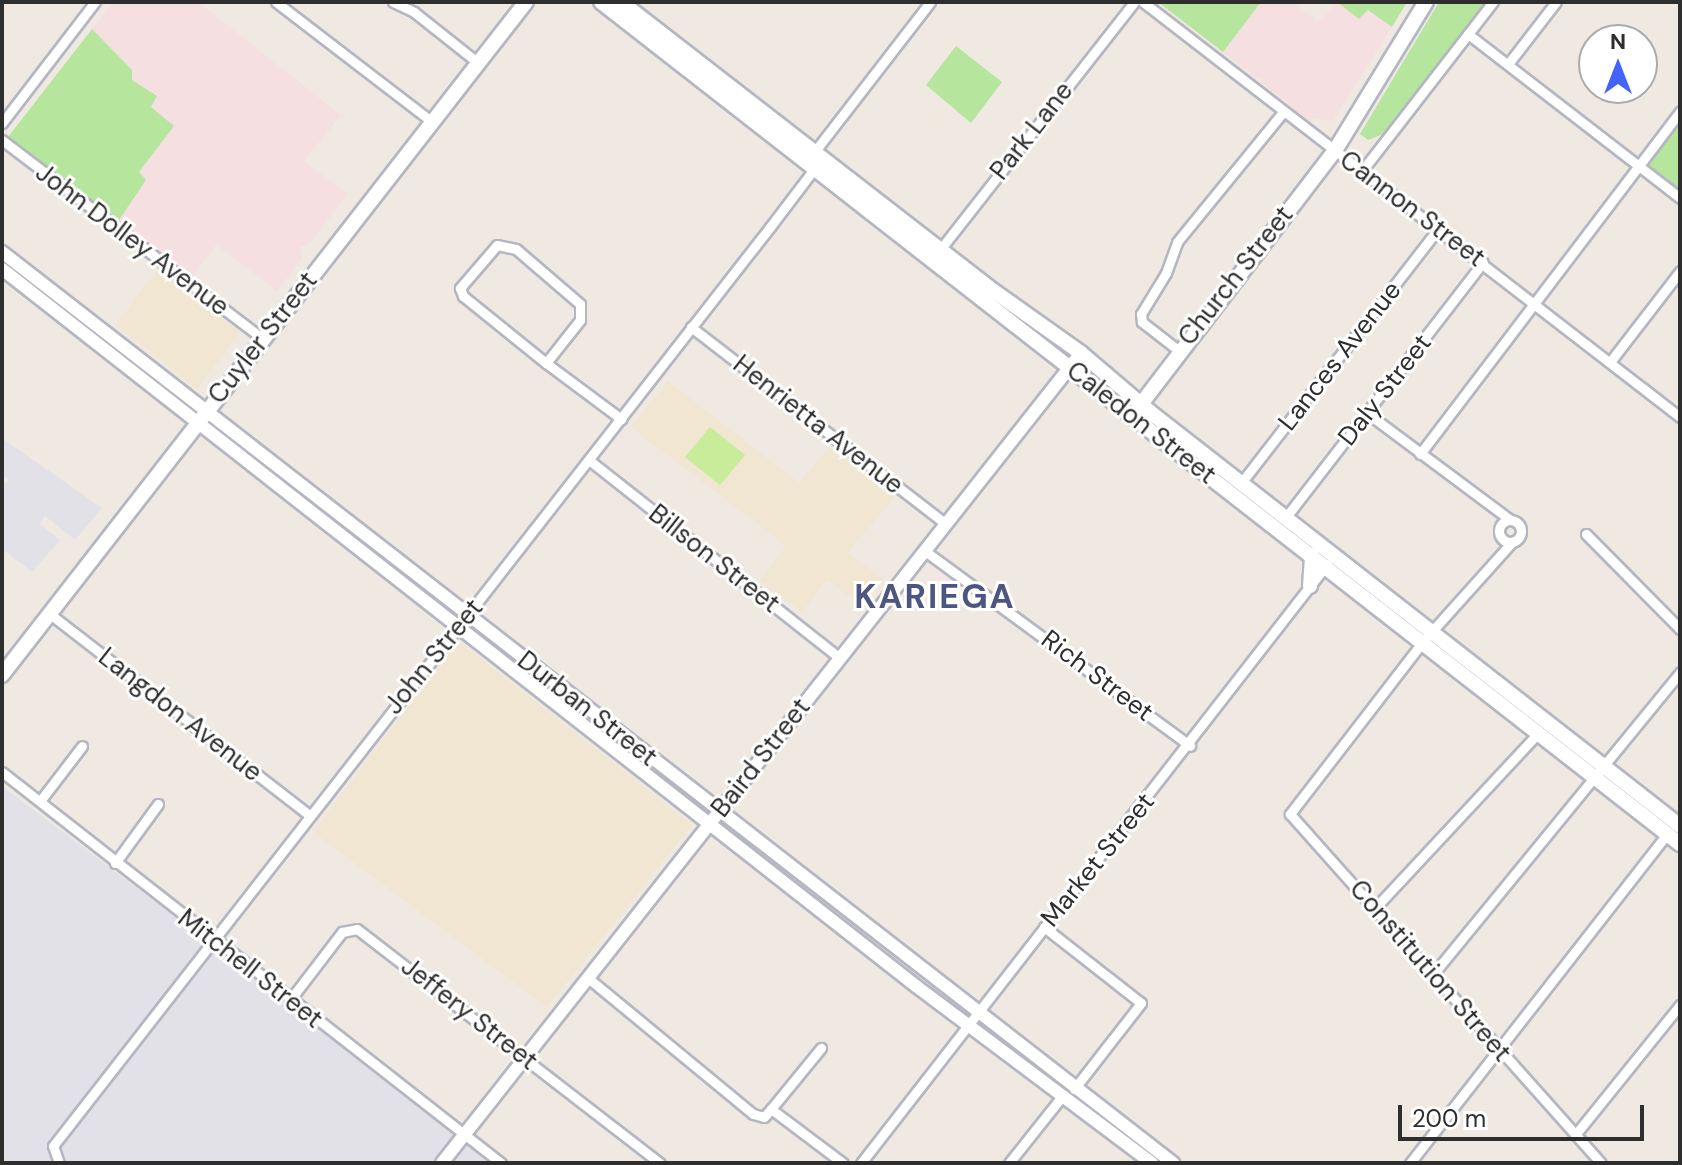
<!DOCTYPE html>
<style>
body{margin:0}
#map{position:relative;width:1682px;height:1165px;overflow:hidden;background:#efe9e1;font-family:"DM Sans",sans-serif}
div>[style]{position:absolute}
.industrial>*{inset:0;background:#e3e1e8}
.education>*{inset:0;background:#f0e6d1}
.medical>*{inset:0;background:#f5dfe0}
.green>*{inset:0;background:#b6e59e}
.pitch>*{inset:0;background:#c9ec9a}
.roads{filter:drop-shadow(2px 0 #b4b7c1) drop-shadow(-2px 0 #b4b7c1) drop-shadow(0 2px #b4b7c1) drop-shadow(0 -2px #b4b7c1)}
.minor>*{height:9px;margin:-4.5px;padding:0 4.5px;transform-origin:4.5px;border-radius:4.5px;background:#fff}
.minor>.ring{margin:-4.5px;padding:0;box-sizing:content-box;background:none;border:9px solid #fff;border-radius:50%}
.tertiary>*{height:12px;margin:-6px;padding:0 6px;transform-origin:6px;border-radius:6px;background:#fff}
.secondary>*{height:14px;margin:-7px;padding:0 7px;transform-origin:7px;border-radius:7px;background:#fff}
span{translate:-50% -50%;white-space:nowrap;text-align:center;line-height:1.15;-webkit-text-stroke:6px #fff;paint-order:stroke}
.street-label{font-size:26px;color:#2e2e2e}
.district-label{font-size:34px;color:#4d5680;font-weight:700;letter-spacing:2px}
.frame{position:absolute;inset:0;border:4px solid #2e2e2e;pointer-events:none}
.north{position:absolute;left:1578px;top:24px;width:80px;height:80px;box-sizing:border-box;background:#fff;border:2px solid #ababab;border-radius:50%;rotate:0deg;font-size:22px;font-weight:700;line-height:32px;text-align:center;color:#2e2e2e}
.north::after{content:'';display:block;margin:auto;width:28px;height:36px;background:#4264fb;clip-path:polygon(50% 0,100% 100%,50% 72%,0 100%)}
.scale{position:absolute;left:1398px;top:1105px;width:246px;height:36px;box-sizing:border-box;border:4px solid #2e2e2e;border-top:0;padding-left:10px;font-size:24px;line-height:28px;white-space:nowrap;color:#2e2e2e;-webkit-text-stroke:6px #fff;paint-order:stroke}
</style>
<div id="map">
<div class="industrial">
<i style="clip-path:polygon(2px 438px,102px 508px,75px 540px,45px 516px,40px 524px,60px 540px,32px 572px,2px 549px,2px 487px,9px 480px,2px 474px)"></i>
<i style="clip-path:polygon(2px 786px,500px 1163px,2px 1163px)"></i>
</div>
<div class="education">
<i style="clip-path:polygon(158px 269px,240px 332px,197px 389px,116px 325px)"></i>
<i style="clip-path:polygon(668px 381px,799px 483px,836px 440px,901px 489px,848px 553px,883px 579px,862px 606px,827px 580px,802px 612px,760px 581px,786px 546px,631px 427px)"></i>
<i style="clip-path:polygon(458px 641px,692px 825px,547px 1007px,313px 832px)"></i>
</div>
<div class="medical">
<i style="clip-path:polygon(113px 2px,198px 2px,341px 115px,304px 161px,347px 194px,309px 244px,300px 247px,302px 259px,277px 291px,216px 245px,192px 277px,8px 137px)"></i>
<i style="clip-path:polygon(1261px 2px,1292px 2px,1318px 21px,1337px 2px,1359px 19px,1368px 10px,1392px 27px,1333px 121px,1314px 118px,1311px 122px,1261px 82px,1263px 78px,1256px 78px,1223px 52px)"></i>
</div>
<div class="green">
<i style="clip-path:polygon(1158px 2px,1261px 2px,1223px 52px)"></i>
<i style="clip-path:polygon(1337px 2px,1407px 2px,1392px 27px,1368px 10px,1359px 19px)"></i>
<i style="clip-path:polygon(1439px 2px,1486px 2px,1386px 133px,1368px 140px,1360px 134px)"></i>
<i style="clip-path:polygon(92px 29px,132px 70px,132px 80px,157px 96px,151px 107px,174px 126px,139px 172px,146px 180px,119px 220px,8px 137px)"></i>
<i style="clip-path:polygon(956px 46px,1002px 82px,971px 123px,926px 85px)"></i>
<i style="clip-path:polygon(1680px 112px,1680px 198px,1638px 166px)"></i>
</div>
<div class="pitch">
<i style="clip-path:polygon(710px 427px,745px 455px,720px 485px,685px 457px)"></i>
</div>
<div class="roads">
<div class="minor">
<i style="left:276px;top:2px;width:195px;rotate:37.5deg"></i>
<i style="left:393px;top:2px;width:23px;rotate:25deg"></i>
<i style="left:414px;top:12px;width:80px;rotate:38.4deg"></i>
<i style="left:1143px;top:2px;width:679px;rotate:37.7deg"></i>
<i style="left:1468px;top:34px;width:268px;rotate:37.7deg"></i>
<i style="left:1508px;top:64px;width:78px;rotate:-52.3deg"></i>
<i style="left:2px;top:123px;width:153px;rotate:-52.5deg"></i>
<i style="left:2px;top:140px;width:328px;rotate:37.3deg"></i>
<i style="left:1361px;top:172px;width:215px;rotate:-52.2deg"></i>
<i style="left:939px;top:251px;width:316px;rotate:-51.9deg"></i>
<i style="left:691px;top:327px;width:322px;rotate:37.7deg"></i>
<i style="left:1178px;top:350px;width:46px;rotate:-142.1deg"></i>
<i style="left:1142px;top:322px;width:8px;rotate:-97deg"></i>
<i style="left:1141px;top:314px;width:48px;rotate:-58.6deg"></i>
<i style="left:1166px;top:273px;width:33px;rotate:-70deg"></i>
<i style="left:1177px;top:242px;width:168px;rotate:-50.8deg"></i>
<i style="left:1610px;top:362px;width:115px;rotate:-52.4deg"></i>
<i style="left:546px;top:363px;width:55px;rotate:-51.7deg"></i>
<i style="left:580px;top:320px;width:16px;rotate:-90deg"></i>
<i style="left:580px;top:304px;width:84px;rotate:-139.3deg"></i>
<i style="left:516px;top:249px;width:19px;rotate:-168deg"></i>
<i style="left:497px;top:245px;width:57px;rotate:130.7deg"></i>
<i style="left:460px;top:288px;width:9px;rotate:69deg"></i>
<i style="left:463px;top:296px;width:107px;rotate:38.9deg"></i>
<i style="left:546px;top:363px;width:94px;rotate:36.7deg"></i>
<i style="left:1367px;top:413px;width:177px;rotate:36.7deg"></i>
<i style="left:1420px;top:454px;width:430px;rotate:-52.8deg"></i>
<i style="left:589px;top:460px;width:320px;rotate:38.3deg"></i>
<i style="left:1241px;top:483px;width:323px;rotate:-52.2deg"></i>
<i style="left:1286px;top:517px;width:322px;rotate:-52.3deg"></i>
<i class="ring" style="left:1499px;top:520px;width:13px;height:13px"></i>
<i style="left:1586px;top:534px;width:134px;rotate:45.3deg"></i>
<i style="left:1512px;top:542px;width:132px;rotate:131.9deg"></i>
<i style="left:1424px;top:640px;width:220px;rotate:127.6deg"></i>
<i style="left:1290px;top:814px;width:467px;rotate:48.3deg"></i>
<i style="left:925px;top:551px;width:329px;rotate:36.3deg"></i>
<i style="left:50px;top:614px;width:329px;rotate:37.8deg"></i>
<i style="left:2px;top:772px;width:634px;rotate:38.08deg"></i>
<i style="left:40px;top:801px;width:69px;rotate:-52.6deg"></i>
<i style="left:115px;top:863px;width:73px;rotate:-53.9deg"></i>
<i style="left:1375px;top:908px;width:241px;rotate:-47deg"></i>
<i style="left:1044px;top:927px;width:123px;rotate:38.1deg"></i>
<i style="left:1141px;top:1003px;width:109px;rotate:127.9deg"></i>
<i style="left:1434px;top:973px;width:389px;rotate:-50.7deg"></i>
<i style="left:588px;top:978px;width:214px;rotate:39.5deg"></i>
<i style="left:753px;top:1114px;width:11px;rotate:15deg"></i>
<i style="left:764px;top:1117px;width:11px;rotate:-49deg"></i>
<i style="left:771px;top:1109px;width:90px;rotate:36.9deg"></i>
<i style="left:290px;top:1000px;width:86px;rotate:-52.6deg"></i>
<i style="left:342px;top:932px;width:15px;rotate:-11deg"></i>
<i style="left:357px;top:929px;width:383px;rotate:37.7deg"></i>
<i style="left:771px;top:1109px;width:79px;rotate:-50.7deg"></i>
<i style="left:1575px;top:1135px;width:167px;rotate:-51.1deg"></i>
<i style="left:59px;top:1163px;width:18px;rotate:-109deg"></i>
<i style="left:53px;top:1146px;width:1166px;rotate:-52.04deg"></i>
<i style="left:770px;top:227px;width:73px;rotate:-52.8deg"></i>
<i style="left:814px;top:169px;width:18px;rotate:-87deg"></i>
<i style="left:815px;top:151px;width:188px;rotate:-52.3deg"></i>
<i style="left:861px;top:1163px;width:759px;rotate:-52.12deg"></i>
<i style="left:1009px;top:1163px;width:87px;rotate:-51.5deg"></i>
<i style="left:1410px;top:1163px;width:420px;rotate:-52deg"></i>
</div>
<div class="tertiary">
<i style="left:2px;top:252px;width:1484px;rotate:37.88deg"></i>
<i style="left:2px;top:269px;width:1162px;rotate:38.11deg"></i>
<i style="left:916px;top:986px;width:295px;rotate:36.9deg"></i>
<i style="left:442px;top:1163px;width:1032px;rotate:-51.73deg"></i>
</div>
<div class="secondary">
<i style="left:601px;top:2px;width:1369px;rotate:37.97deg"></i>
<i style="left:621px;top:2px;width:465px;rotate:37.8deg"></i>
<i style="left:988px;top:287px;width:114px;rotate:35.4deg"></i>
<i style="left:1081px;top:353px;width:91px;rotate:40.5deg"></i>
<i style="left:1150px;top:412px;width:673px;rotate:37.99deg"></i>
<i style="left:1138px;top:408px;width:322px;rotate:-52.6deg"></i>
<i style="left:1334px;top:152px;width:176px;rotate:-58.5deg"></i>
<i style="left:1310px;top:586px;width:31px;rotate:-86deg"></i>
<i style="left:2px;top:675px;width:853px;rotate:-52.1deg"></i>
</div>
</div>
<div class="street-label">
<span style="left:1032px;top:131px;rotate:-52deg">Park Lane</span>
<span style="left:1412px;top:209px;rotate:37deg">Cannon Street</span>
<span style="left:132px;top:240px;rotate:37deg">John Dolley Avenue</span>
<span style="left:1236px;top:276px;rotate:-52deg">Church Street</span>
<span style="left:263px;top:338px;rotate:-52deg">Cuyler Street</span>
<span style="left:1340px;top:356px;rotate:-52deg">Lances Avenue</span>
<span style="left:1385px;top:390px;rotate:-52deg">Daly Street</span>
<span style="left:1141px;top:423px;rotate:38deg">Caledon Street</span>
<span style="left:818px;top:425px;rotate:38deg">Henrietta Avenue</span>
<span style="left:714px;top:559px;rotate:38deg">Billson Street</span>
<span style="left:434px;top:657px;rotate:-51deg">John Street</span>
<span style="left:1097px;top:676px;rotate:37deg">Rich Street</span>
<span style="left:587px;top:709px;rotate:38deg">Durban Street</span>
<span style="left:180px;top:715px;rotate:38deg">Langdon Avenue</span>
<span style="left:761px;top:758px;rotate:-52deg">Baird Street</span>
<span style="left:1098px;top:860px;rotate:-51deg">Market Street</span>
<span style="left:250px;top:969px;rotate:38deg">Mitchell Street</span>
<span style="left:1430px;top:971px;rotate:49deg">Constitution Street</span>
<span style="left:469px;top:1014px;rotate:38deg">Jeffery Street</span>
</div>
<div class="district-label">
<span style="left:935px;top:597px">KARIEGA</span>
</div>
<div class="frame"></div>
<div class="north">N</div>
<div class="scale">200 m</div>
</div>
